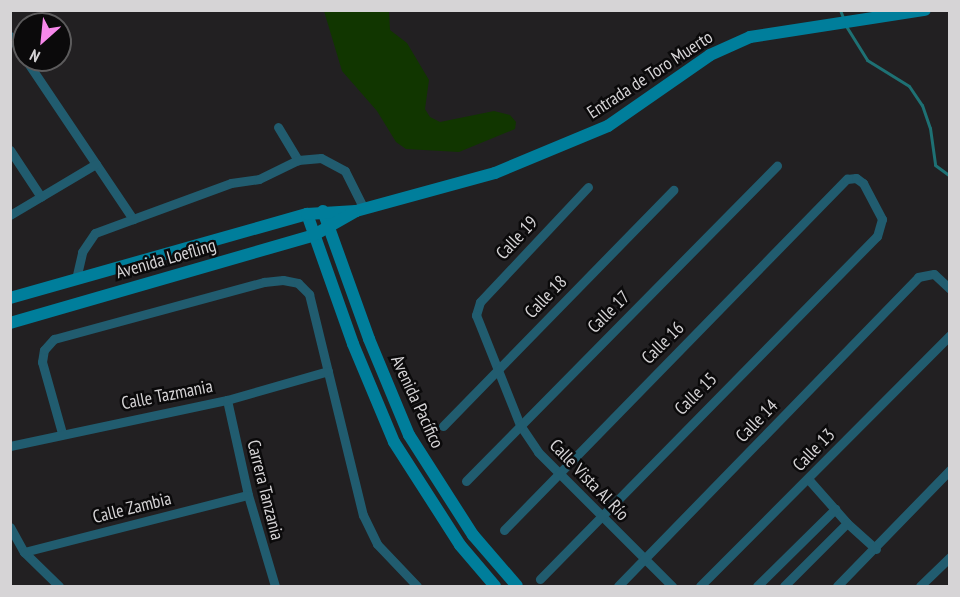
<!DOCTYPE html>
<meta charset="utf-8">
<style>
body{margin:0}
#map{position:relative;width:960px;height:597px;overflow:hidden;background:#222022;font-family:"PT Sans Narrow",sans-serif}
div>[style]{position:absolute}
.green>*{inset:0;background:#113600}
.stream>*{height:3px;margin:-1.5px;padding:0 1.5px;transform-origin:1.5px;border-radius:1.5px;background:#1e7174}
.street>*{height:9px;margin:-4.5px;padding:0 4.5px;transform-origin:4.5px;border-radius:4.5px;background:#215c6f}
.secondary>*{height:12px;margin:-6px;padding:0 6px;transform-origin:6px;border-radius:6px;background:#007e9b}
span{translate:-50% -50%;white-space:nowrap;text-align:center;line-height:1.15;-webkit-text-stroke:5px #0b0a0b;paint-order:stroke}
.street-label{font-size:18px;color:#d6d4d6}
.frame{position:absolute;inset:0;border:12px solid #d6d4d6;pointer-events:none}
.north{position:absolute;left:12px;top:12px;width:60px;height:60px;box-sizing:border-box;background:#0b0a0b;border:2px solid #5c5b5c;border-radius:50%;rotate:207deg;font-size:16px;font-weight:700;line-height:24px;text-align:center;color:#d6d4d6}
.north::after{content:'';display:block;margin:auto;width:21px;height:27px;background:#f788eb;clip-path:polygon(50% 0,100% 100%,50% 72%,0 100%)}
</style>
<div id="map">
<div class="green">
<i style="clip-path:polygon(324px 11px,389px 11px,390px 30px,407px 43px,429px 80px,425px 109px,430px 117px,440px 122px,494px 111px,510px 115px,516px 122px,515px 129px,459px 152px,406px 149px,396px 142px,377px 111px,342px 71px)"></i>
</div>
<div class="stream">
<i style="left:840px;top:10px;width:11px;rotate:68deg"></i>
<i style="left:846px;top:26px;width:40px;rotate:58deg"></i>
<i style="left:867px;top:60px;width:49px;rotate:31.8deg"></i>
<i style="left:909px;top:86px;width:23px;rotate:56deg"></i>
<i style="left:922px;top:105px;width:24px;rotate:71deg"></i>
<i style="left:930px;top:128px;width:37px;rotate:82deg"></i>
<i style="left:935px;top:165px;width:19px;rotate:36deg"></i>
</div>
<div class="street">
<i style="left:10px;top:36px;width:24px;rotate:55deg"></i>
<i style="left:26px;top:60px;width:192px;rotate:56.1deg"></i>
<i style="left:278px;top:127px;width:39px;rotate:59deg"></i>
<i style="left:298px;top:160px;width:23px;rotate:-5deg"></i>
<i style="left:321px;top:158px;width:27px;rotate:28deg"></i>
<i style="left:345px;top:171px;width:42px;rotate:63.4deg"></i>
<i style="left:10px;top:150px;width:56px;rotate:56.6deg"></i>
<i style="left:588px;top:187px;width:158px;rotate:133.2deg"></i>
<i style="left:480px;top:302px;width:14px;rotate:107deg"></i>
<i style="left:476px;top:315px;width:118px;rotate:68.2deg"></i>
<i style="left:520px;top:425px;width:32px;rotate:56deg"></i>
<i style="left:538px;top:452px;width:190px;rotate:45deg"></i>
<i style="left:10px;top:215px;width:100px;rotate:-30.7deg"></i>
<i style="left:76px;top:279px;width:28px;rotate:-77deg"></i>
<i style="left:82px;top:252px;width:23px;rotate:-56deg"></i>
<i style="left:95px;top:233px;width:145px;rotate:-20.2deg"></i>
<i style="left:231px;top:183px;width:28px;rotate:-8deg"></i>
<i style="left:259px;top:179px;width:43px;rotate:-26deg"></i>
<i style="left:227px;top:400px;width:97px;rotate:77.5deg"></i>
<i style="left:248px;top:495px;width:95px;rotate:73.5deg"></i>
<i style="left:443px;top:426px;width:330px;rotate:-45.7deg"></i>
<i style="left:62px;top:433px;width:74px;rotate:-105.7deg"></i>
<i style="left:42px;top:362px;width:12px;rotate:-81deg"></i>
<i style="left:44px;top:350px;width:15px;rotate:-48deg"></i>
<i style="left:54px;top:339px;width:218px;rotate:-15.2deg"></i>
<i style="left:264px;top:282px;width:19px;rotate:-6deg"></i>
<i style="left:283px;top:280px;width:15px;rotate:11deg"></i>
<i style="left:298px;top:283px;width:16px;rotate:45deg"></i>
<i style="left:309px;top:294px;width:228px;rotate:76.3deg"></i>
<i style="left:363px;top:515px;width:32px;rotate:64deg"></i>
<i style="left:377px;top:544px;width:58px;rotate:46.4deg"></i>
<i style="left:10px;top:446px;width:222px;rotate:-12deg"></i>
<i style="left:227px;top:400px;width:105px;rotate:-16deg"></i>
<i style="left:809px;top:480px;width:57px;rotate:48.5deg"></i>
<i style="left:847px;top:523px;width:39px;rotate:42deg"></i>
<i style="left:466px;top:481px;width:443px;rotate:-45.4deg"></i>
<i style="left:10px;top:527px;width:29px;rotate:61deg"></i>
<i style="left:24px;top:552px;width:49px;rotate:44.2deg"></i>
<i style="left:504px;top:530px;width:491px;rotate:-45.7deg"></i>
<i style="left:847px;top:179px;width:9px;rotate:-6deg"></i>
<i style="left:856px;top:178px;width:9px;rotate:36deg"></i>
<i style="left:863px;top:183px;width:41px;rotate:62.2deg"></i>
<i style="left:882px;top:219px;width:18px;rotate:106deg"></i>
<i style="left:877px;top:236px;width:481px;rotate:134.5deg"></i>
<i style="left:24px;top:552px;width:231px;rotate:-14.3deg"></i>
<i style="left:618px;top:586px;width:431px;rotate:-45.8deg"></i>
<i style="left:918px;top:277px;width:16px;rotate:-11deg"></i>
<i style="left:934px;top:274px;width:22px;rotate:43deg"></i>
<i style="left:700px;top:586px;width:354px;rotate:-45.1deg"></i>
<i style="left:757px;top:586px;width:110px;rotate:-44.6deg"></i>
<i style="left:784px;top:586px;width:89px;rotate:-45deg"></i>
<i style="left:837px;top:586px;width:162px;rotate:-45.8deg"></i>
<i style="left:920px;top:586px;width:42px;rotate:-44deg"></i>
</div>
<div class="secondary">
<i style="left:323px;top:211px;width:136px;rotate:70.2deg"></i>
<i style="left:369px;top:339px;width:104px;rotate:67.4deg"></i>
<i style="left:409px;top:435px;width:119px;rotate:57.4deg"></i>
<i style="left:473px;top:535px;width:67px;rotate:49.2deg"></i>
<i style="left:307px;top:214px;width:138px;rotate:70.5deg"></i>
<i style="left:353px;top:344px;width:106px;rotate:67.3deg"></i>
<i style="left:394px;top:442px;width:122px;rotate:57.3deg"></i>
<i style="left:460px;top:545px;width:54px;rotate:49.5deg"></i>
<i style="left:10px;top:298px;width:309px;rotate:-15.8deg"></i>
<i style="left:307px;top:214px;width:49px;rotate:-3.5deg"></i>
<i style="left:356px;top:211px;width:144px;rotate:-15.3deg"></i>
<i style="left:495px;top:173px;width:122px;rotate:-22.6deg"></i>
<i style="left:608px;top:126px;width:124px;rotate:-34.8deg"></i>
<i style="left:710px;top:55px;width:44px;rotate:-24.2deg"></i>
<i style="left:750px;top:37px;width:177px;rotate:-8.8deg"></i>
<i style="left:10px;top:323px;width:316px;rotate:-16.1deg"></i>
<i style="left:314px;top:235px;width:48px;rotate:-29.7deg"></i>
</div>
<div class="street-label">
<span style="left:650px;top:75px;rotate:-33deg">Entrada de Toro Muerto</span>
<span style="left:517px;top:238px;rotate:-47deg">Calle 19</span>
<span style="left:166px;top:259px;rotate:-16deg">Avenida Loefling</span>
<span style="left:546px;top:297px;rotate:-46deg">Calle 18</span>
<span style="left:609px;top:312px;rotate:-45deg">Calle 17</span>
<span style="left:663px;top:343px;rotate:-45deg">Calle 16</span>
<span style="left:696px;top:394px;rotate:-45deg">Calle 15</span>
<span style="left:167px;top:395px;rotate:-11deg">Calle Tazmania</span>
<span style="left:417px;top:402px;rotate:65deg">Avenida Pacífico</span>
<span style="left:757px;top:421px;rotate:-46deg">Calle 14</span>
<span style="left:814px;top:450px;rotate:-46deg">Calle 13</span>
<span style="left:589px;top:480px;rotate:46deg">Calle Vista Al Río</span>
<span style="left:265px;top:490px;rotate:76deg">Carrera Tanzania</span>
<span style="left:132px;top:508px;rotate:-14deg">Calle Zambia</span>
</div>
<div class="frame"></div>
<div class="north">N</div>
</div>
